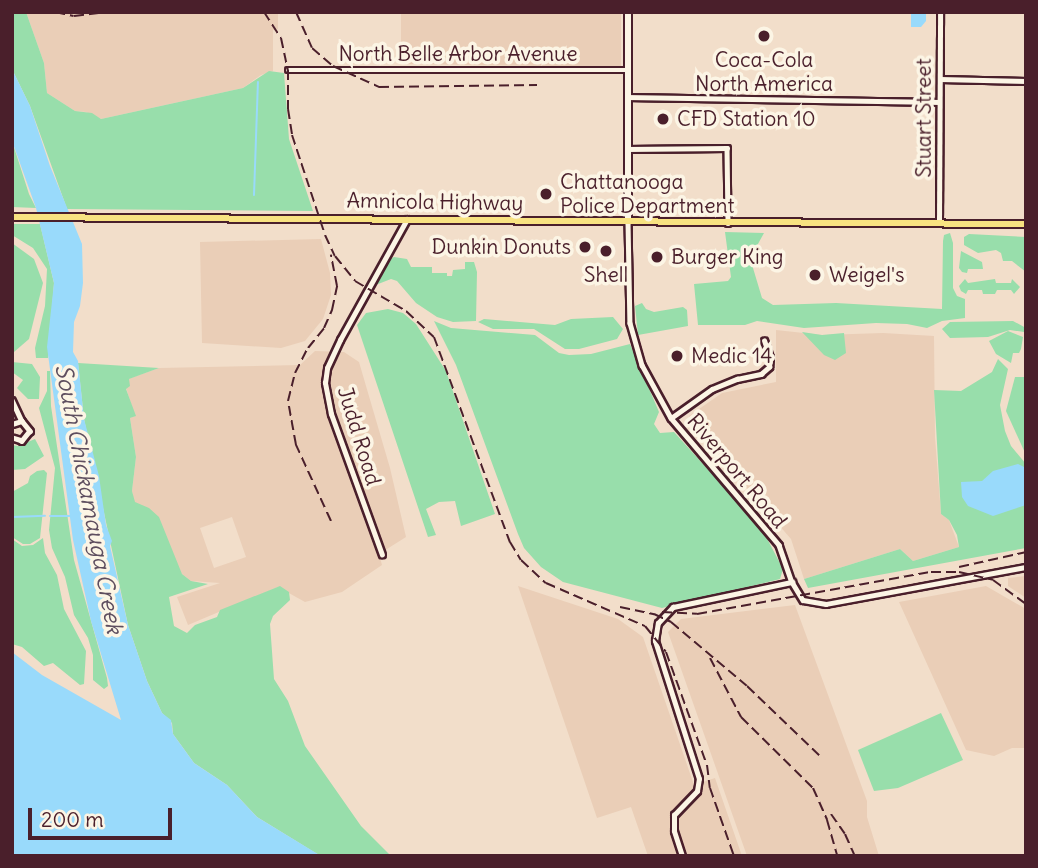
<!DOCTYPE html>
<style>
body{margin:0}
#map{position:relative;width:1038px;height:868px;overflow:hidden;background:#f2deca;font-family:Delius,sans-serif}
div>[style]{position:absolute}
.built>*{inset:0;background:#eaceb7}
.green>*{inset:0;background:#98deab}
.water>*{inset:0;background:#99dafb}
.stream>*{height:2px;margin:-1px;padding:0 1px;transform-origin:1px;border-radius:1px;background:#99dafb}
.roads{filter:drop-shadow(2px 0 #4a1f2b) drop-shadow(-2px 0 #4a1f2b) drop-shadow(0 2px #4a1f2b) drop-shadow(0 -2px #4a1f2b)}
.street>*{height:4.5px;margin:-2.25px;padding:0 2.25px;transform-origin:2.25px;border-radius:2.25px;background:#fcf5e5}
.secondary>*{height:6px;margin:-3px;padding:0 3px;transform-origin:3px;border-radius:3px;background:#fcf5e5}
.primary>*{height:6px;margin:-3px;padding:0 3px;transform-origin:3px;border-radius:3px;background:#f8e281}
.rail>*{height:2px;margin-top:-1px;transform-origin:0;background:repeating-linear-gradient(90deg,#4a1f2b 0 10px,transparent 0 15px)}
.dots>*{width:19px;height:19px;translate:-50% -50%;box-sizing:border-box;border:4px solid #fcf5e5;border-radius:50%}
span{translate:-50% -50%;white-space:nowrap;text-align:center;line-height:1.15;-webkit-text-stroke:7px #fcf5e5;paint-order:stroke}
.street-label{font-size:21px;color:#4a1f2b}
.poi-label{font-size:21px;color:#4a1f2b}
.left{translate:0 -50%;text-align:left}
.right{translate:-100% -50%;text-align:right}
.water-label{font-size:23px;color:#5e4e5f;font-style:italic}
.frame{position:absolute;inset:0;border:14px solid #4a1f2b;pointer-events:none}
.scale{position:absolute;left:28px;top:808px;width:144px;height:32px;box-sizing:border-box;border:4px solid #4a1f2b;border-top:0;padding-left:9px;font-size:21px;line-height:24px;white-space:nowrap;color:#4a1f2b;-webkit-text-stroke:5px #fcf5e5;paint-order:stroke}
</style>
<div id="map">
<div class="built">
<i style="clip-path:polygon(26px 12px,278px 12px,278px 29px,273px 30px,273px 71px,261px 75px,243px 88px,101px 119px,86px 112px,75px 111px,47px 93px,44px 63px)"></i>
<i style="clip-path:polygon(401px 12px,621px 12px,621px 67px,401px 64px)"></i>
<i style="clip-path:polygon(321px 239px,330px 273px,331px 295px,323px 319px,305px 341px,281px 348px,202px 343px,200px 242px)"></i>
<i style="clip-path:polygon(776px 330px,822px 335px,883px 333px,934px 336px,935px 437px,941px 514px,949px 520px,959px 547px,913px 561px,900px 549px,804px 579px,791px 539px,690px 423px,689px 416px,722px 393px,776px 382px)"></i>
<i style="clip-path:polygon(evenodd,315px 351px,344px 352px,359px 362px,390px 468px,406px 537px,379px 554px,382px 565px,342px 592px,305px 602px,278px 587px,188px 625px,177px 597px,220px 583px,191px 581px,182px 574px,134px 502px,132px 491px,136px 457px,130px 418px,135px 416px,126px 388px,128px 379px,159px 368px,300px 365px,315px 351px,232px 517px,246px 557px,214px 568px,200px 528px,232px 517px)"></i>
<i style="clip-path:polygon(1026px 576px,1026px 598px,1008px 586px,1008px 578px)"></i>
<i style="clip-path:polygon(518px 586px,618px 619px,643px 637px,694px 785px,715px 778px,742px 856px,648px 856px,631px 807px,597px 818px)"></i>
<i style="clip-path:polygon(986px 586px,1026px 609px,1026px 748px,1012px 748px,994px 756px,966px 750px,899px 602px)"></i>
<i style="clip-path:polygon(795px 605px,867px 801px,867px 817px,879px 856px,747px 856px,668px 632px,681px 619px)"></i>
</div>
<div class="green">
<i style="clip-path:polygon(12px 12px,26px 12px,44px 63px,47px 93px,75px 111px,92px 113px,101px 119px,243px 88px,269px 71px,284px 73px,289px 139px,313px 211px,67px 209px,30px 106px,12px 69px)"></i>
<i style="clip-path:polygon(12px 141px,29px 194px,36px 208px,12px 207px)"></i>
<i style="clip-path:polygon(12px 224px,40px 224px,54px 283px,48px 358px,36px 358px,35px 348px,45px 306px,47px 269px,33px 248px,12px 235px)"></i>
<i style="clip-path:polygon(725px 232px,764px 233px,753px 253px,753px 268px,762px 298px,773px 305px,836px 303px,942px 309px,943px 241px,944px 235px,950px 233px,953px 243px,953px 288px,957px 296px,965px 299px,965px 318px,942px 321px,927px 328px,907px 324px,876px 323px,804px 328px,757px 321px,745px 325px,698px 325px,694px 284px,728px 281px,731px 277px)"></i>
<i style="clip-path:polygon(969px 234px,1026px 237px,1026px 272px,1012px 261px,1003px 261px,1001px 253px,996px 250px,978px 253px,964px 245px,964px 237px)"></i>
<i style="clip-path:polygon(12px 243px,34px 259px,43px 283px,29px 339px,14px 352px)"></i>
<i style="clip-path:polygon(961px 251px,982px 262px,983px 269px,968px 269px,967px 273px,962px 272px,959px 268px)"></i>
<i style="clip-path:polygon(394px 257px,407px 259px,411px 267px,432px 267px,432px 273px,447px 273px,447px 276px,452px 276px,453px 270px,465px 269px,465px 262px,474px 262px,477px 272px,476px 321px,453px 322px,437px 317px,416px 303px,397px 281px,391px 279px,373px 286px,388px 261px)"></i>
<i style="clip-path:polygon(965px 279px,968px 283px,995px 279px,996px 283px,1011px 283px,1012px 279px,1020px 287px,1014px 294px,1011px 290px,997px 290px,995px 294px,983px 294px,982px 290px,968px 290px,966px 294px,961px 291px,959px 286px)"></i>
<i style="clip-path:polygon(642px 303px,646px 309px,654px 312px,683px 307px,687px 310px,688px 326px,638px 335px,635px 306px)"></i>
<i style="clip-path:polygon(388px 309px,403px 313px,416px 324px,446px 371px,495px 514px,461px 526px,455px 501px,439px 502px,426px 509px,436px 535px,428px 537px,357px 325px,366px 313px)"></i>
<i style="clip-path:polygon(613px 317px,623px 329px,617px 339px,579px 349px,565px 349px,534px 329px,493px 329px,478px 322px,484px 319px,555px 325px,571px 319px)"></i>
<i style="clip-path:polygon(434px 321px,451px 328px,535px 335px,559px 353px,569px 355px,591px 354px,630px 344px,659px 412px,654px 424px,660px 433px,674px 432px,762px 529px,783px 569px,780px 579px,662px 608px,563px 582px,541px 567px,524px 548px,518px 534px,456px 365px)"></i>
<i style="clip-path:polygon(1013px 321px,1026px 328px,1024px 332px,1010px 330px,988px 337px,950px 338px,942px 329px,950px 322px)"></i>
<i style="clip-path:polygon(1008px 331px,1023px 337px,1021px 349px,1019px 353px,1013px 353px,1011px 363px,996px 354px,989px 341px)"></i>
<i style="clip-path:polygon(802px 332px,822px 335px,844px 333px,846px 353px,835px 360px,824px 355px)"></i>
<i style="clip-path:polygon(998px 359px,1008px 369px,1000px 405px,1005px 431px,1011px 446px,1026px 464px,1026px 548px,808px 588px,804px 579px,900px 549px,913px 561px,959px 547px,957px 535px,949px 520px,941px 514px,934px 390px,961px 391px,992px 372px)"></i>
<i style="clip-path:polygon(12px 362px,32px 364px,40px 377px,39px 399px,28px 399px,17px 388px,23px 380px,12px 372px)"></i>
<i style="clip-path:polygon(78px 363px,159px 368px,129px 379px,130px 386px,126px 389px,136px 416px,130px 418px,136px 457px,132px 491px,135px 502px,149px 508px,159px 517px,182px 574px,191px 581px,208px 584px,169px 597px,174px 626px,187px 633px,195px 625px,217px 617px,220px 610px,280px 586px,289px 592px,290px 600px,273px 616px,270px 624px,274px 679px,288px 701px,305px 746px,361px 826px,391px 856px,321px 856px,314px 852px,257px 817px,227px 785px,194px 763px,173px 734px,172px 723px,162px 713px,147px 681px,128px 625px,84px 419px)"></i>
<i style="clip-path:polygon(47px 371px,50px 371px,51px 406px,74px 560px,107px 678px,108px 686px,104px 689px,93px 680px,93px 655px,88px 638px,74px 615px,65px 577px,52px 548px,49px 530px,55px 468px,39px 408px,47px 391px)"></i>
<i style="clip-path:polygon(1015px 377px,1026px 377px,1026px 455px,1006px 411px)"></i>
<i style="clip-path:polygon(35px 439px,44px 456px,25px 469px,12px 470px,12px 445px,18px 446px)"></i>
<i style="clip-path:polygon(44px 470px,47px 473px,40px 538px,30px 544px,23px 544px,12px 537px,12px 492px,28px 483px,30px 476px,37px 471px)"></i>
<i style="clip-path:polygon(43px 538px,45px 553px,57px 575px,64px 609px,86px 651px,84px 684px,80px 685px,53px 663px,44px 666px,22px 647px,12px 644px,12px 539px,22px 546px,33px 545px)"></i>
<i style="clip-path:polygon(941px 713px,963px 760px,898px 788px,874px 791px,858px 750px)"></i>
</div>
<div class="water">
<i style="clip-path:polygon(911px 12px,926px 12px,926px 21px,921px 27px,911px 27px)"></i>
<i style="clip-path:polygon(12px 69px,30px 106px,50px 166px,82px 244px,83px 283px,80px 306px,74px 322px,73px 352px,78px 361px,84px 419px,99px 476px,106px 525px,112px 541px,110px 546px,128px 625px,147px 681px,162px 713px,171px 720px,173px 734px,194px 763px,227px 785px,257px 817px,321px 856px,12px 856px,12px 652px,42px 675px,121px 720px,91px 621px,73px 540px,47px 347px,54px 283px,36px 208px,12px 141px)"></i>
<i style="clip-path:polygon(1018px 464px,1026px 468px,1026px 505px,993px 516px,968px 506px,962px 497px,961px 482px,982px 481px,993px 471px)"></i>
</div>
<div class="stream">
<i style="left:254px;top:195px;width:113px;rotate:-88deg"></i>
<i style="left:50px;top:516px;width:20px"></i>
<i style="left:12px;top:517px;width:33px;rotate:-2deg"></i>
</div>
<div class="roads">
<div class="street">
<i style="left:288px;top:70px;width:339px"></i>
<i style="left:940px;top:79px;width:86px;rotate:1.3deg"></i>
<i style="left:628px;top:97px;width:310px;rotate:0.9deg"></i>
<i style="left:627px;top:149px;width:100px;rotate:-0.6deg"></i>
<i style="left:727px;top:148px;width:75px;rotate:89.2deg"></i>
<i style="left:628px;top:222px;width:101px;rotate:88.9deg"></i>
<i style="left:630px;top:323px;width:44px;rotate:74.1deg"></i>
<i style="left:642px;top:365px;width:60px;rotate:61.3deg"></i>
<i style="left:671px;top:418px;width:167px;rotate:49.6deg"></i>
<i style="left:779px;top:545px;width:39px;rotate:71deg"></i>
<i style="left:792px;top:582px;width:21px;rotate:59deg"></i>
<i style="left:803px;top:600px;width:23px;rotate:10deg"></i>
<i style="left:826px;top:604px;width:203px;rotate:-10.5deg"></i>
<i style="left:939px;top:223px;width:211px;rotate:-89.7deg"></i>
<i style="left:12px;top:400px;width:23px;rotate:65deg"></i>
<i style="left:671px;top:418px;width:50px;rotate:-35.3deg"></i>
<i style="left:712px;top:389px;width:27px;rotate:-22deg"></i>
<i style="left:737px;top:379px;width:25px;rotate:-12deg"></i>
<i style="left:761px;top:374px;width:11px;rotate:-41deg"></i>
<i style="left:769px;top:367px;width:9px;rotate:-84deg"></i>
<i style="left:770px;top:358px;width:18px;rotate:-109deg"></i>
<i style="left:12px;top:424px;width:10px;rotate:-17deg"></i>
<i style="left:22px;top:421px;width:13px;rotate:51deg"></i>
<i style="left:30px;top:431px;width:13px;rotate:129deg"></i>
<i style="left:22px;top:441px;width:10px;rotate:-163deg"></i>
<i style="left:382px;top:555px;width:150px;rotate:-109.9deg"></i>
<i style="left:331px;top:414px;width:32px;rotate:-101deg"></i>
<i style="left:325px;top:383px;width:15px;rotate:-82deg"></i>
<i style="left:327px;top:368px;width:31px;rotate:-65deg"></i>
<i style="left:340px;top:340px;width:138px;rotate:-61deg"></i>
<i style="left:682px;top:856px;width:26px;rotate:-108deg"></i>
<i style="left:674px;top:831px;width:16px;rotate:-90deg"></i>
<i style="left:674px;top:815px;width:33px;rotate:-46deg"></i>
<i style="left:697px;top:791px;width:12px;rotate:-81deg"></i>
<i style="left:699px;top:779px;width:145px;rotate:-107.7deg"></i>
<i style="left:655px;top:641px;width:18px;rotate:-81deg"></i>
<i style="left:658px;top:623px;width:22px;rotate:-47deg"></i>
<i style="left:673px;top:607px;width:122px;rotate:-11.9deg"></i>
</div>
<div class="secondary">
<i style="left:628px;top:222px;width:210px;rotate:-90deg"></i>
</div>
<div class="primary">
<i style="left:12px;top:217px;width:1014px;rotate:0.4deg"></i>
</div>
</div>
<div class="rail">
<i style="left:55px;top:12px;width:19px;rotate:12deg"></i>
<i style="left:74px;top:16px;width:31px;rotate:-7deg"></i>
<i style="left:264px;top:12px;width:31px;rotate:57deg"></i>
<i style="left:281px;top:38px;width:33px;rotate:78deg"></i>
<i style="left:288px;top:70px;width:39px;rotate:90deg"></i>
<i style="left:288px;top:109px;width:26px;rotate:81deg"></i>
<i style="left:292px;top:135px;width:105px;rotate:71.7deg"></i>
<i style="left:325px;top:235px;width:23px;rotate:65deg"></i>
<i style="left:335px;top:256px;width:32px;rotate:51deg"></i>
<i style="left:355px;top:281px;width:59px;rotate:30.5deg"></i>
<i style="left:406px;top:311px;width:38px;rotate:43deg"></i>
<i style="left:434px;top:337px;width:219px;rotate:69.7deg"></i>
<i style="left:510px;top:542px;width:21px;rotate:59deg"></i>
<i style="left:521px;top:560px;width:34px;rotate:43deg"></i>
<i style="left:546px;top:583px;width:108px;rotate:23.5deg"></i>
<i style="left:645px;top:626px;width:33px;rotate:51deg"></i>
<i style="left:666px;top:652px;width:120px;rotate:70.1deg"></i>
<i style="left:707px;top:765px;width:23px;rotate:83deg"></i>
<i style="left:710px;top:788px;width:72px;rotate:70.6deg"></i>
<i style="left:296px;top:12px;width:39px;rotate:66deg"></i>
<i style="left:312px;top:48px;width:28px;rotate:41deg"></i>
<i style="left:333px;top:66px;width:51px;rotate:24.5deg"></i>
<i style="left:379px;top:87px;width:158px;rotate:-0.7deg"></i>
<i style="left:331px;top:521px;width:84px;rotate:-114.7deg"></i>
<i style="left:296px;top:445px;width:45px;rotate:-100.3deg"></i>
<i style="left:288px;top:401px;width:29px;rotate:-76deg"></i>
<i style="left:295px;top:373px;width:28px;rotate:-63deg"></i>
<i style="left:308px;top:348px;width:26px;rotate:-51deg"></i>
<i style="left:324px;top:328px;width:20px;rotate:-66deg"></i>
<i style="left:332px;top:310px;width:25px;rotate:-78deg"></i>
<i style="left:337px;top:286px;width:32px;rotate:-101deg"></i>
<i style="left:959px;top:567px;width:69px;rotate:-12.6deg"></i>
<i style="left:620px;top:607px;width:35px;rotate:12deg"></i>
<i style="left:654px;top:614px;width:19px;rotate:25deg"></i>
<i style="left:671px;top:622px;width:99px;rotate:40.1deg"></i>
<i style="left:747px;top:686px;width:100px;rotate:43.8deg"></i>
<i style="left:662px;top:612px;width:35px;rotate:3deg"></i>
<i style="left:697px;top:614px;width:238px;rotate:-10.2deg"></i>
<i style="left:931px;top:572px;width:28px"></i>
<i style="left:959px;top:572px;width:35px;rotate:13deg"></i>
<i style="left:993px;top:580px;width:41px;rotate:36deg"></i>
<i style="left:710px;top:658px;width:67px;rotate:62.3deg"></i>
<i style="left:741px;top:717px;width:101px;rotate:44.6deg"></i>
<i style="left:813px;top:788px;width:35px;rotate:66deg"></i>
<i style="left:827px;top:820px;width:37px;rotate:74deg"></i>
<i style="left:831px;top:814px;width:24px;rotate:55deg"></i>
<i style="left:845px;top:834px;width:24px;rotate:66deg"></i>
</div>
<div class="dots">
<i style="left:764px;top:36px;background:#4a1f2b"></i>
<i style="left:663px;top:119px;background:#4a1f2b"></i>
<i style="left:546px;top:194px;background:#4a1f2b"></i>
<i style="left:585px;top:247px;background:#4a1f2b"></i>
<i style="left:606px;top:251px;background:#4a1f2b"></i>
<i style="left:657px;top:257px;background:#4a1f2b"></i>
<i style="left:815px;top:275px;background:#4a1f2b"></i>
<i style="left:677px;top:356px;background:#4a1f2b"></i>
</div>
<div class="street-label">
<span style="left:458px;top:54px">North Belle Arbor Avenue</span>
<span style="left:924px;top:118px;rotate:-90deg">Stuart Street</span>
<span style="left:435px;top:202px;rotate:1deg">Amnicola Highway</span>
<span style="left:359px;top:436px;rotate:73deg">Judd Road</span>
<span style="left:737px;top:471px;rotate:50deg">Riverport Road</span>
</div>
<div class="poi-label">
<span style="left:764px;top:72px">Coca-Cola<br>North America</span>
<span class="left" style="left:677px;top:119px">CFD Station 10</span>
<span class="left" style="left:560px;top:194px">Chattanooga<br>Police Department</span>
<span class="right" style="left:571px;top:247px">Dunkin Donuts</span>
<span class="left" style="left:671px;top:257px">Burger King</span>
<span style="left:606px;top:275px">Shell</span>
<span class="left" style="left:829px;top:275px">Weigel's</span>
<span class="left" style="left:691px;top:356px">Medic 14</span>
</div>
<div class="water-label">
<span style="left:89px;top:499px;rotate:79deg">South Chickamauga Creek</span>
</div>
<div class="frame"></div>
<div class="scale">200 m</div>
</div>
